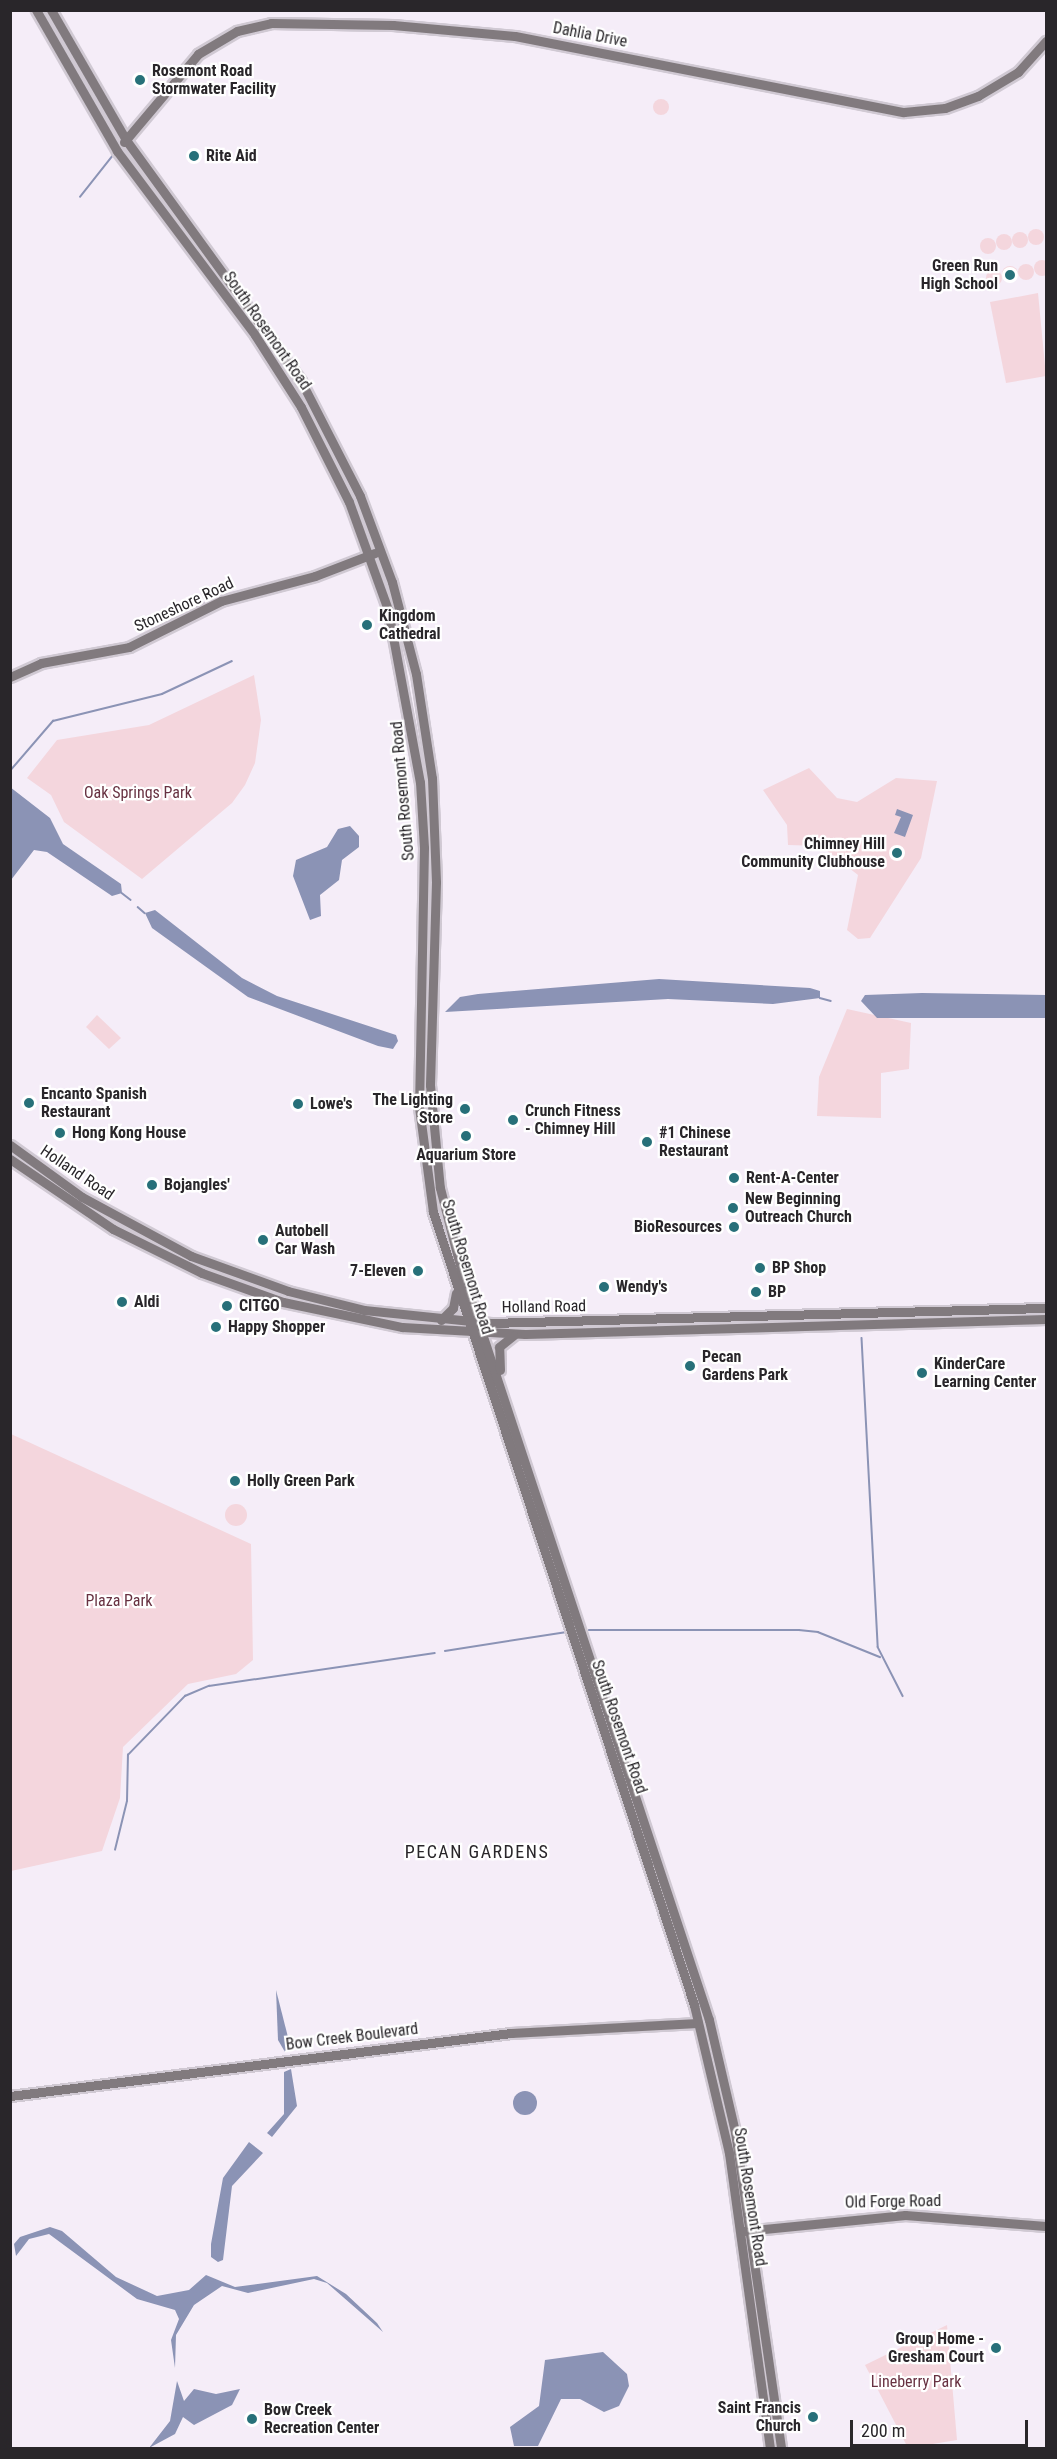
<!DOCTYPE html>
<style>
body{margin:0}
#map{position:relative;width:1057px;height:2459px;overflow:hidden;background:#f5edf8;font-family:"Roboto Condensed",sans-serif}
div>[style]{position:absolute}
.green>*{inset:0;background:#f4d6dd}
.round{border-radius:50%}
.water>*{inset:0;background:#8b93b5}
.stream>*{height:1.5px;margin:-0.75px;padding:0 0.75px;transform-origin:0.75px;border-radius:0.75px;background:#8b93b5}
.roads{filter:drop-shadow(2px 0 #d0c9d3) drop-shadow(-2px 0 #d0c9d3) drop-shadow(0 2px #d0c9d3) drop-shadow(0 -2px #d0c9d3)}
.secondary>*{height:9px;margin:-4.5px;padding:0 4.5px;transform-origin:4.5px;border-radius:4.5px;background:#817a7e}
.dots>*{width:16px;height:16px;translate:-50% -50%;box-sizing:border-box;border:3px solid #fff;border-radius:50%}
span{translate:-50% -50%;white-space:nowrap;text-align:center;line-height:1.15;-webkit-text-stroke:4.5px #fff;paint-order:stroke}
.street-label{font-size:16px;color:#29262a}
.poi-label{font-size:16px;color:#29262a;font-weight:700}
.left{translate:0 -50%;text-align:left}
.right{translate:-100% -50%;text-align:right}
.park-label{font-size:16px;color:#673141}
.neighbourhood-label{font-size:18px;color:#29262a;letter-spacing:1.5px}
.frame{position:absolute;inset:0;border:12px solid #29262a;pointer-events:none}
.scale{position:absolute;left:850px;top:2420px;width:178px;height:27px;box-sizing:border-box;border:3px solid #29262a;border-top:0;padding-left:8px;font-size:18px;line-height:21px;white-space:nowrap;color:#29262a;-webkit-text-stroke:4px #fff;paint-order:stroke}
</style>
<div id="map">
<div class="green">
<i class="round" style="left:653px;top:99px;width:16px;height:16px"></i>
<i class="round" style="left:1028px;top:229px;width:16px;height:16px"></i>
<i class="round" style="left:1012px;top:232px;width:16px;height:16px"></i>
<i class="round" style="left:996px;top:234px;width:16px;height:16px"></i>
<i class="round" style="left:980px;top:238px;width:16px;height:16px"></i>
<i class="round" style="left:1034px;top:260px;width:16px;height:16px"></i>
<i class="round" style="left:1018px;top:264px;width:16px;height:16px"></i>
<i class="round" style="left:1002px;top:266px;width:16px;height:16px"></i>
<i class="round" style="left:986px;top:270px;width:16px;height:16px"></i>
<i style="clip-path:polygon(1038px 293px,1046px 376px,1006px 383px,990px 302px)"></i>
<i style="clip-path:polygon(254px 675px,261px 720px,255px 763px,245px 785px,232px 803px,142px 879px,64px 822px,51px 795px,27px 778px,57px 740px,149px 725px)"></i>
<i style="clip-path:polygon(809px 768px,837px 798px,857px 802px,896px 778px,937px 781px,921px 858px,870px 938px,858px 939px,847px 930px,858px 875px,821px 846px,788px 845px,787px 825px,763px 790px)"></i>
<i style="clip-path:polygon(847px 1009px,911px 1023px,909px 1069px,881px 1073px,881px 1118px,817px 1116px,819px 1077px)"></i>
<i style="clip-path:polygon(97px 1015px,121px 1038px,109px 1049px,86px 1027px)"></i>
<i style="clip-path:polygon(11px 1434px,251px 1544px,253px 1660px,236px 1674px,188px 1684px,123px 1747px,120px 1798px,102px 1851px,11px 1871px)"></i>
<i class="round" style="left:225px;top:1504px;width:22px;height:22px"></i>
<i style="clip-path:polygon(947px 2325px,957px 2440px,908px 2448px,865px 2365px)"></i>
</div>
<div class="water">
<i style="clip-path:polygon(10px 787px,50px 818px,63px 844px,121px 884px,122px 893px,112px 896px,47px 852px,34px 850px,11px 880px)"></i>
<i style="clip-path:polygon(897px 809px,913px 815px,905px 837px,894px 833px,901px 817px,895px 815px)"></i>
<i style="clip-path:polygon(350px 826px,359px 836px,359px 847px,342px 860px,339px 880px,320px 895px,321px 916px,310px 920px,293px 876px,296px 860px,327px 847px,338px 829px)"></i>
<i style="clip-path:polygon(155px 910px,242px 978px,277px 996px,396px 1035px,398px 1041px,393px 1049px,378px 1046px,248px 997px,152px 928px,145px 913px)"></i>
<i style="clip-path:polygon(659px 979px,810px 988px,820px 991px,820px 998px,773px 1004px,668px 999px,445px 1012px,460px 997px,478px 994px)"></i>
<i style="clip-path:polygon(922px 993px,1046px 995px,1046px 1018px,877px 1018px,861px 1001px,865px 995px)"></i>
<i style="clip-path:polygon(276px 1990px,290px 2045px,285px 2052px,278px 2040px)"></i>
<i style="clip-path:polygon(291px 2069px,297px 2106px,272px 2137px,267px 2133px,284px 2114px,284px 2072px)"></i>
<i class="round" style="left:513px;top:2091px;width:24px;height:24px"></i>
<i style="clip-path:polygon(249px 2142px,263px 2153px,232px 2186px,223px 2260px,218px 2262px,211px 2257px,211px 2244px,223px 2178px)"></i>
<i style="clip-path:polygon(50px 2227px,62px 2231px,116px 2277px,157px 2296px,189px 2290px,206px 2275px,235px 2287px,317px 2276px,346px 2294px,377px 2323px,383px 2332px,327px 2283px,314px 2279px,248px 2293px,222px 2286px,194px 2305px,176px 2335px,175px 2368px,171px 2340px,179px 2319px,175px 2310px,137px 2299px,49px 2234px,29px 2239px,16px 2256px,14px 2244px,20px 2237px)"></i>
<i style="clip-path:polygon(603px 2352px,627px 2374px,629px 2386px,619px 2406px,604px 2412px,580px 2399px,561px 2399px,538px 2446px,514px 2446px,510px 2427px,539px 2406px,545px 2360px)"></i>
<i style="clip-path:polygon(177px 2381px,184px 2401px,194px 2389px,216px 2394px,240px 2389px,232px 2405px,194px 2425px,183px 2417px,175px 2434px,149px 2448px,170px 2421px)"></i>
</div>
<div class="stream">
<i style="left:80px;top:197px;width:55px;rotate:-51.7deg"></i>
<i style="left:10px;top:771px;width:66px;rotate:-49.3deg"></i>
<i style="left:53px;top:721px;width:112px;rotate:-13.9deg"></i>
<i style="left:162px;top:694px;width:77px;rotate:-25.2deg"></i>
<i style="left:122px;top:893px;width:11px;rotate:38deg"></i>
<i style="left:138px;top:907px;width:9px;rotate:41deg"></i>
<i style="left:820px;top:998px;width:11px;rotate:15deg"></i>
<i style="left:862px;top:1338px;width:309px;rotate:87deg"></i>
<i style="left:878px;top:1647px;width:55px;rotate:63deg"></i>
<i style="left:589px;top:1630px;width:210px"></i>
<i style="left:799px;top:1630px;width:19px;rotate:6deg"></i>
<i style="left:818px;top:1632px;width:67px;rotate:22deg"></i>
<i style="left:445px;top:1651px;width:123px;rotate:-8.9deg"></i>
<i style="left:115px;top:1850px;width:50px;rotate:-76.2deg"></i>
<i style="left:127px;top:1801px;width:46px;rotate:-88.8deg"></i>
<i style="left:128px;top:1755px;width:82px;rotate:-46deg"></i>
<i style="left:185px;top:1696px;width:26px;rotate:-23deg"></i>
<i style="left:209px;top:1686px;width:228px;rotate:-8.3deg"></i>
</div>
<div class="roads">
<div class="secondary">
<i style="left:36px;top:10px;width:163px;rotate:60.1deg"></i>
<i style="left:117px;top:151px;width:230px;rotate:53.1deg"></i>
<i style="left:255px;top:335px;width:85px;rotate:57.4deg"></i>
<i style="left:301px;top:407px;width:106px;rotate:63.2deg"></i>
<i style="left:349px;top:502px;width:115px;rotate:70.1deg"></i>
<i style="left:388px;top:610px;width:175px;rotate:79.5deg"></i>
<i style="left:420px;top:782px;width:66px;rotate:86.5deg"></i>
<i style="left:424px;top:848px;width:259px;rotate:91.1deg"></i>
<i style="left:419px;top:1107px;width:106px;rotate:82.4deg"></i>
<i style="left:433px;top:1212px;width:835px;rotate:71.78deg"></i>
<i style="left:694px;top:2005px;width:152px;rotate:76.7deg"></i>
<i style="left:729px;top:2153px;width:298px;rotate:82.1deg"></i>
<i style="left:51px;top:10px;width:150px;rotate:60deg"></i>
<i style="left:126px;top:140px;width:298px;rotate:54deg"></i>
<i style="left:301px;top:381px;width:129px;rotate:62.8deg"></i>
<i style="left:360px;top:496px;width:92px;rotate:69.6deg"></i>
<i style="left:392px;top:582px;width:95px;rotate:75.4deg"></i>
<i style="left:416px;top:674px;width:105px;rotate:81.3deg"></i>
<i style="left:432px;top:778px;width:104px;rotate:87.8deg"></i>
<i style="left:436px;top:882px;width:203px;rotate:91.7deg"></i>
<i style="left:430px;top:1085px;width:103px;rotate:84.5deg"></i>
<i style="left:440px;top:1188px;width:85px;rotate:75.6deg"></i>
<i style="left:461px;top:1270px;width:790px;rotate:71.7deg"></i>
<i style="left:709px;top:2020px;width:115px;rotate:76.9deg"></i>
<i style="left:735px;top:2132px;width:319px;rotate:81.7deg"></i>
<i style="left:124px;top:142px;width:115px;rotate:-49.9deg"></i>
<i style="left:198px;top:54px;width:45px;rotate:-30.5deg"></i>
<i style="left:237px;top:31px;width:35px;rotate:-13deg"></i>
<i style="left:271px;top:23px;width:122px;rotate:0.9deg"></i>
<i style="left:393px;top:25px;width:122px;rotate:5.2deg"></i>
<i style="left:515px;top:36px;width:396px;rotate:11.1deg"></i>
<i style="left:904px;top:112px;width:41px;rotate:-5.6deg"></i>
<i style="left:945px;top:108px;width:35px;rotate:-20deg"></i>
<i style="left:978px;top:96px;width:47px;rotate:-31deg"></i>
<i style="left:1018px;top:72px;width:42px;rotate:-47.9deg"></i>
<i style="left:10px;top:677px;width:34px;rotate:-24deg"></i>
<i style="left:41px;top:663px;width:89px;rotate:-10.3deg"></i>
<i style="left:129px;top:647px;width:103px;rotate:-26.6deg"></i>
<i style="left:221px;top:601px;width:97px;rotate:-14.9deg"></i>
<i style="left:315px;top:576px;width:64px;rotate:-21deg"></i>
<i style="left:10px;top:1145px;width:89px;rotate:35.8deg"></i>
<i style="left:82px;top:1197px;width:124px;rotate:28.4deg"></i>
<i style="left:191px;top:1256px;width:103px;rotate:19.8deg"></i>
<i style="left:288px;top:1291px;width:78px;rotate:14deg"></i>
<i style="left:364px;top:1310px;width:127px;rotate:5.9deg"></i>
<i style="left:490px;top:1323px;width:556px;rotate:-1.55deg"></i>
<i style="left:10px;top:1159px;width:125px;rotate:34.2deg"></i>
<i style="left:113px;top:1229px;width:99px;rotate:26.3deg"></i>
<i style="left:202px;top:1273px;width:86px;rotate:19.7deg"></i>
<i style="left:283px;top:1302px;width:122px;rotate:11.9deg"></i>
<i style="left:402px;top:1327px;width:123px;rotate:3.3deg"></i>
<i style="left:525px;top:1334px;width:521px;rotate:-1.65deg"></i>
<i style="left:441px;top:1320px;width:17px;rotate:-45deg"></i>
<i style="left:453px;top:1308px;width:15px;rotate:-79deg"></i>
<i style="left:500px;top:1370px;width:23px;rotate:-92deg"></i>
<i style="left:499px;top:1347px;width:19px;rotate:-39deg"></i>
<i style="left:10px;top:2096px;width:505px;rotate:-7.17deg"></i>
<i style="left:511px;top:2033px;width:187px;rotate:-3.1deg"></i>
<i style="left:744px;top:2231px;width:162px;rotate:-5.7deg"></i>
<i style="left:905px;top:2215px;width:141px;rotate:4.5deg"></i>
</div>
</div>
<div class="dots">
<i style="left:140px;top:80px;background:#277079"></i>
<i style="left:194px;top:156px;background:#277079"></i>
<i style="left:1010px;top:275px;background:#277079"></i>
<i style="left:367px;top:625px;background:#277079"></i>
<i style="left:897px;top:853px;background:#277079"></i>
<i style="left:29px;top:1103px;background:#277079"></i>
<i style="left:298px;top:1104px;background:#277079"></i>
<i style="left:465px;top:1109px;background:#277079"></i>
<i style="left:513px;top:1120px;background:#277079"></i>
<i style="left:60px;top:1133px;background:#277079"></i>
<i style="left:466px;top:1136px;background:#277079"></i>
<i style="left:647px;top:1142px;background:#277079"></i>
<i style="left:734px;top:1178px;background:#277079"></i>
<i style="left:152px;top:1185px;background:#277079"></i>
<i style="left:733px;top:1208px;background:#277079"></i>
<i style="left:734px;top:1227px;background:#277079"></i>
<i style="left:263px;top:1240px;background:#277079"></i>
<i style="left:760px;top:1268px;background:#277079"></i>
<i style="left:418px;top:1271px;background:#277079"></i>
<i style="left:604px;top:1287px;background:#277079"></i>
<i style="left:756px;top:1292px;background:#277079"></i>
<i style="left:122px;top:1302px;background:#277079"></i>
<i style="left:227px;top:1306px;background:#277079"></i>
<i style="left:216px;top:1327px;background:#277079"></i>
<i style="left:690px;top:1366px;background:#277079"></i>
<i style="left:922px;top:1373px;background:#277079"></i>
<i style="left:235px;top:1481px;background:#277079"></i>
<i style="left:996px;top:2348px;background:#277079"></i>
<i style="left:813px;top:2417px;background:#277079"></i>
<i style="left:252px;top:2419px;background:#277079"></i>
</div>
<div class="street-label">
<span style="left:590px;top:35px;rotate:11deg">Dahlia Drive</span>
<span style="left:267px;top:331px;rotate:55deg">South Rosemont Road</span>
<span style="left:184px;top:605px;rotate:-25deg">Stoneshore Road</span>
<span style="left:403px;top:791px;rotate:-95deg">South Rosemont Road</span>
<span style="left:77px;top:1173px;rotate:34deg">Holland Road</span>
<span style="left:467px;top:1267px;rotate:73deg">South Rosemont Road</span>
<span style="left:544px;top:1307px;rotate:-1deg">Holland Road</span>
<span style="left:619px;top:1727px;rotate:71deg">South Rosemont Road</span>
<span style="left:352px;top:2037px;rotate:-7deg">Bow Creek Boulevard</span>
<span style="left:750px;top:2197px;rotate:81deg">South Rosemont Road</span>
<span style="left:893px;top:2202px;rotate:-1deg">Old Forge Road</span>
</div>
<div class="poi-label">
<span class="left" style="left:152px;top:80px">Rosemont Road<br>Stormwater Facility</span>
<span class="left" style="left:206px;top:156px">Rite Aid</span>
<span class="right" style="left:998px;top:275px">Green Run<br>High School</span>
<span class="left" style="left:379px;top:625px">Kingdom<br>Cathedral</span>
<span class="right" style="left:885px;top:853px">Chimney Hill<br>Community Clubhouse</span>
<span class="left" style="left:41px;top:1103px">Encanto Spanish<br>Restaurant</span>
<span class="right" style="left:453px;top:1109px">The Lighting<br>Store</span>
<span class="left" style="left:310px;top:1104px">Lowe's</span>
<span class="left" style="left:525px;top:1120px">Crunch Fitness<br>- Chimney Hill</span>
<span class="left" style="left:72px;top:1133px">Hong Kong House</span>
<span class="left" style="left:659px;top:1142px">#1 Chinese<br>Restaurant</span>
<span style="left:466px;top:1155px">Aquarium Store</span>
<span class="left" style="left:746px;top:1178px">Rent-A-Center</span>
<span class="left" style="left:164px;top:1185px">Bojangles'</span>
<span class="left" style="left:745px;top:1208px">New Beginning<br>Outreach Church</span>
<span class="right" style="left:722px;top:1227px">BioResources</span>
<span class="left" style="left:275px;top:1240px">Autobell<br>Car Wash</span>
<span class="left" style="left:772px;top:1268px">BP Shop</span>
<span class="right" style="left:406px;top:1271px">7-Eleven</span>
<span class="left" style="left:616px;top:1287px">Wendy's</span>
<span class="left" style="left:768px;top:1292px">BP</span>
<span class="left" style="left:134px;top:1302px">Aldi</span>
<span class="left" style="left:239px;top:1306px">CITGO</span>
<span class="left" style="left:228px;top:1327px">Happy Shopper</span>
<span class="left" style="left:702px;top:1366px">Pecan<br>Gardens Park</span>
<span class="left" style="left:934px;top:1373px">KinderCare<br>Learning Center</span>
<span class="left" style="left:247px;top:1481px">Holly Green Park</span>
<span class="right" style="left:984px;top:2348px">Group Home -<br>Gresham Court</span>
<span class="right" style="left:801px;top:2417px">Saint Francis<br>Church</span>
<span class="left" style="left:264px;top:2419px">Bow Creek<br>Recreation Center</span>
</div>
<div class="park-label">
<span style="left:138px;top:793px">Oak Springs Park</span>
<span style="left:119px;top:1601px">Plaza Park</span>
<span style="left:916px;top:2382px">Lineberry Park</span>
</div>
<div class="neighbourhood-label">
<span style="left:477px;top:1852px">PECAN GARDENS</span>
</div>
<div class="frame"></div>
<div class="scale">200 m</div>
</div>
